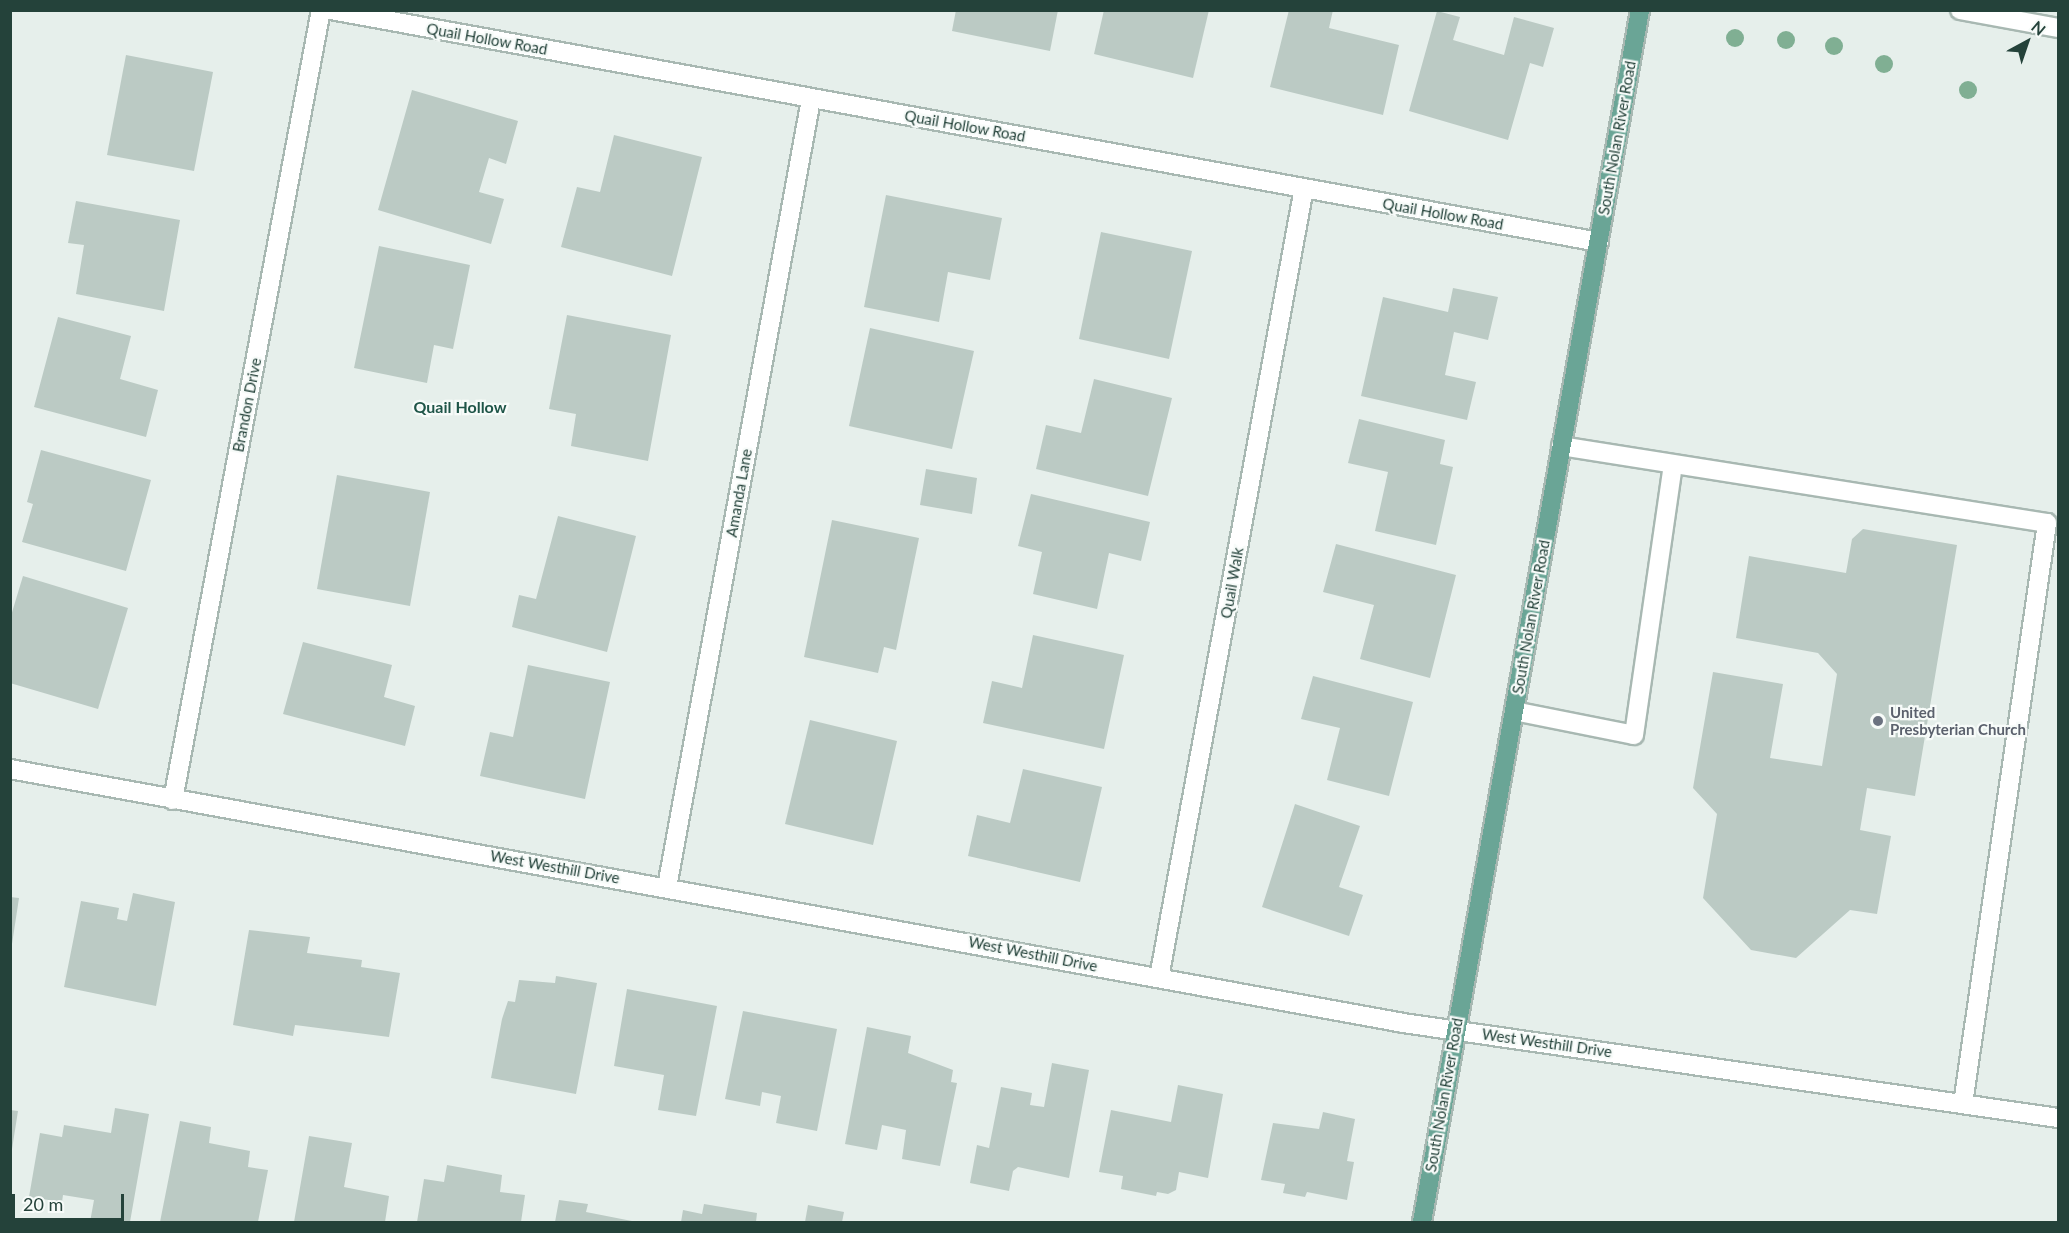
<!DOCTYPE html>
<style>
body{margin:0}
#map{position:relative;width:2069px;height:1233px;overflow:hidden;background:#e6efeb;font-family:Lato,sans-serif}
div>[style]{position:absolute}
.building>*{inset:0;background:#bbcac4}
.roads{filter:drop-shadow(2px 0 #a8b8b2) drop-shadow(-2px 0 #a8b8b2) drop-shadow(0 2px #a8b8b2) drop-shadow(0 -2px #a8b8b2)}
.minor>*{height:18px;margin:-9px;padding:0 9px;transform-origin:9px;border-radius:9px;background:#fff}
.major>*{height:18px;margin:-9px;padding:0 9px;transform-origin:9px;border-radius:9px;background:#6aa596}
.trees>*{width:18px;height:18px;margin:-9px;border-radius:50%;background:#80af93}
.dots>*{width:16px;height:16px;translate:-50% -50%;box-sizing:border-box;border:3px solid #f7fbf9;border-radius:50%}
span{translate:-50% -50%;white-space:nowrap;text-align:center;line-height:1.15;-webkit-text-stroke:4.5px #f7fbf9;paint-order:stroke}
.street-label{font-size:15px;color:#24423a}
.worship-label{font-size:15px;color:#5b616d;font-weight:700}
.left{translate:0 -50%;text-align:left}
.neighbourhood-label{font-size:16px;color:#1f5548;font-weight:700}
.frame{position:absolute;inset:0;border:12px solid #24423a;pointer-events:none}
.north{position:absolute;left:1997px;top:12px;width:60px;height:60px;-webkit-text-stroke:4px #f7fbf9;paint-order:stroke;rotate:40deg;font-size:16px;font-weight:700;line-height:24px;text-align:center;color:#24423a}
.north::after{content:'';display:block;margin:auto;width:21px;height:27px;background:#24423a;clip-path:polygon(50% 0,100% 100%,50% 72%,0 100%)}
.scale{position:absolute;left:12px;top:1194px;width:112px;height:27px;box-sizing:border-box;border:3px solid #24423a;border-top:0;padding-left:8px;font-size:18px;line-height:21px;white-space:nowrap;color:#24423a;-webkit-text-stroke:4px #f7fbf9;paint-order:stroke}
</style>
<div id="map">
<div class="building">
<i style="clip-path:polygon(956px 10px,1058px 10px,1050px 51px,952px 31px)"></i>
<i style="clip-path:polygon(1104px 10px,1209px 10px,1193px 78px,1094px 54px)"></i>
<i style="clip-path:polygon(1289px 10px,1333px 10px,1329px 28px,1399px 45px,1383px 115px,1270px 87px)"></i>
<i style="clip-path:polygon(1437px 11px,1460px 17px,1453px 40px,1504px 55px,1514px 17px,1554px 28px,1543px 67px,1530px 63px,1508px 140px,1409px 111px)"></i>
<i style="clip-path:polygon(126px 55px,213px 72px,194px 171px,107px 155px)"></i>
<i style="clip-path:polygon(412px 90px,518px 121px,506px 164px,489px 158px,479px 192px,504px 199px,491px 244px,378px 210px)"></i>
<i style="clip-path:polygon(614px 135px,702px 157px,672px 276px,561px 247px,577px 187px,600px 192px)"></i>
<i style="clip-path:polygon(886px 195px,1002px 218px,990px 280px,948px 272px,939px 322px,864px 307px)"></i>
<i style="clip-path:polygon(76px 201px,180px 220px,164px 311px,76px 294px,84px 245px,68px 243px)"></i>
<i style="clip-path:polygon(1101px 232px,1192px 251px,1169px 359px,1079px 339px)"></i>
<i style="clip-path:polygon(379px 246px,470px 265px,453px 349px,434px 345px,427px 383px,354px 368px)"></i>
<i style="clip-path:polygon(1453px 288px,1498px 297px,1488px 340px,1454px 332px,1445px 375px,1476px 382px,1467px 420px,1361px 396px,1383px 297px,1448px 312px)"></i>
<i style="clip-path:polygon(567px 315px,671px 335px,648px 461px,571px 446px,576px 414px,549px 409px)"></i>
<i style="clip-path:polygon(58px 317px,131px 336px,120px 379px,158px 390px,146px 437px,34px 407px)"></i>
<i style="clip-path:polygon(870px 328px,974px 351px,952px 449px,849px 426px)"></i>
<i style="clip-path:polygon(1094px 379px,1172px 398px,1148px 496px,1036px 469px,1046px 425px,1081px 433px)"></i>
<i style="clip-path:polygon(1359px 419px,1445px 440px,1440px 464px,1453px 467px,1436px 545px,1375px 531px,1388px 472px,1348px 463px)"></i>
<i style="clip-path:polygon(41px 450px,151px 480px,126px 571px,22px 542px,33px 504px,27px 502px)"></i>
<i style="clip-path:polygon(926px 469px,977px 478px,972px 514px,920px 505px)"></i>
<i style="clip-path:polygon(337px 475px,430px 492px,410px 606px,317px 589px)"></i>
<i style="clip-path:polygon(1031px 494px,1150px 522px,1141px 561px,1109px 553px,1097px 609px,1033px 594px,1042px 552px,1018px 546px)"></i>
<i style="clip-path:polygon(558px 516px,636px 536px,607px 652px,512px 627px,519px 595px,536px 599px)"></i>
<i style="clip-path:polygon(832px 520px,919px 538px,896px 650px,884px 647px,878px 673px,804px 657px)"></i>
<i style="clip-path:polygon(1863px 529px,1957px 545px,1915px 796px,1867px 788px,1860px 830px,1891px 836px,1877px 914px,1850px 910px,1796px 958px,1751px 950px,1703px 898px,1717px 814px,1693px 788px,1713px 672px,1783px 684px,1770px 758px,1822px 766px,1837px 674px,1818px 653px,1736px 638px,1749px 556px,1846px 573px,1852px 539px)"></i>
<i style="clip-path:polygon(1336px 544px,1456px 575px,1430px 678px,1360px 659px,1374px 605px,1323px 592px)"></i>
<i style="clip-path:polygon(23px 576px,128px 608px,98px 709px,10px 683px,10px 619px)"></i>
<i style="clip-path:polygon(1033px 635px,1124px 655px,1104px 749px,983px 723px,992px 681px,1022px 688px)"></i>
<i style="clip-path:polygon(303px 642px,392px 665px,384px 697px,415px 706px,405px 746px,283px 714px)"></i>
<i style="clip-path:polygon(528px 665px,610px 682px,585px 799px,480px 776px,490px 732px,513px 737px)"></i>
<i style="clip-path:polygon(1313px 676px,1413px 702px,1389px 796px,1327px 780px,1340px 728px,1301px 719px)"></i>
<i style="clip-path:polygon(810px 720px,897px 741px,873px 845px,785px 824px)"></i>
<i style="clip-path:polygon(1023px 769px,1102px 787px,1080px 882px,968px 856px,977px 815px,1010px 823px)"></i>
<i style="clip-path:polygon(1295px 804px,1360px 826px,1339px 887px,1363px 895px,1349px 936px,1262px 907px)"></i>
<i style="clip-path:polygon(133px 893px,175px 902px,156px 1006px,64px 987px,81px 901px,119px 908px,117px 919px,127px 921px)"></i>
<i style="clip-path:polygon(10px 897px,19px 898px,12px 944px,10px 944px)"></i>
<i style="clip-path:polygon(249px 930px,310px 937px,307px 953px,362px 960px,361px 967px,400px 973px,389px 1037px,295px 1025px,293px 1036px,233px 1025px)"></i>
<i style="clip-path:polygon(556px 976px,597px 983px,576px 1094px,491px 1078px,502px 1019px,508px 1001px,515px 1002px,519px 980px,555px 983px)"></i>
<i style="clip-path:polygon(627px 989px,717px 1006px,696px 1116px,658px 1110px,664px 1075px,614px 1066px)"></i>
<i style="clip-path:polygon(743px 1011px,837px 1029px,817px 1131px,776px 1123px,781px 1096px,762px 1092px,760px 1106px,725px 1099px)"></i>
<i style="clip-path:polygon(867px 1027px,911px 1036px,908px 1053px,953px 1070px,951px 1082px,957px 1083px,940px 1166px,902px 1159px,906px 1130px,882px 1125px,877px 1150px,845px 1144px)"></i>
<i style="clip-path:polygon(1052px 1063px,1089px 1070px,1069px 1178px,1018px 1167px,1013px 1171px,1009px 1191px,970px 1183px,977px 1145px,989px 1148px,1001px 1087px,1032px 1093px,1030px 1105px,1044px 1107px)"></i>
<i style="clip-path:polygon(1178px 1085px,1223px 1094px,1208px 1178px,1179px 1172px,1176px 1190px,1168px 1194px,1157px 1192px,1156px 1196px,1121px 1189px,1123px 1176px,1099px 1172px,1111px 1110px,1171px 1122px)"></i>
<i style="clip-path:polygon(115px 1108px,149px 1114px,130px 1222px,90px 1222px,94px 1200px,63px 1195px,62px 1202px,29px 1197px,40px 1133px,62px 1137px,64px 1125px,111px 1133px)"></i>
<i style="clip-path:polygon(10px 1110px,18px 1111px,12px 1149px,10px 1149px)"></i>
<i style="clip-path:polygon(1323px 1112px,1355px 1119px,1347px 1161px,1354px 1162px,1347px 1200px,1307px 1192px,1305px 1197px,1283px 1193px,1285px 1184px,1261px 1180px,1273px 1123px,1319px 1129px)"></i>
<i style="clip-path:polygon(180px 1121px,211px 1127px,209px 1143px,250px 1151px,248px 1167px,268px 1170px,258px 1222px,160px 1222px)"></i>
<i style="clip-path:polygon(309px 1136px,352px 1143px,344px 1187px,389px 1196px,385px 1222px,294px 1222px)"></i>
<i style="clip-path:polygon(447px 1165px,502px 1175px,500px 1192px,525px 1195px,521px 1222px,417px 1222px,424px 1179px,444px 1182px)"></i>
<i style="clip-path:polygon(559px 1200px,588px 1204px,586px 1212px,637px 1222px,555px 1222px)"></i>
<i style="clip-path:polygon(704px 1204px,757px 1213px,756px 1222px,681px 1222px,683px 1210px,702px 1214px)"></i>
<i style="clip-path:polygon(808px 1205px,844px 1212px,842px 1222px,805px 1222px)"></i>
</div>
<div class="roads">
<div class="minor">
<i style="left:331px;top:10px;width:1289px;rotate:10.37deg"></i>
<i style="left:1960px;top:10px;width:100px;rotate:10.4deg"></i>
<i style="left:1561px;top:446px;width:492px;rotate:9deg"></i>
<i style="left:2047px;top:523px;width:587px;rotate:98.23deg"></i>
<i style="left:1514px;top:711px;width:122px;rotate:11.3deg"></i>
<i style="left:1634px;top:735px;width:273px;rotate:-81.8deg"></i>
<i style="left:10px;top:769px;width:1416px;rotate:10.33deg"></i>
<i style="left:1403px;top:1023px;width:662px;rotate:8.25deg"></i>
<i style="left:173px;top:800px;width:804px;rotate:-79.39deg"></i>
<i style="left:667px;top:887px;width:801px;rotate:-79.64deg"></i>
<i style="left:1159px;top:978px;width:803px;rotate:-79.6deg"></i>
</div>
<div class="major">
<i style="left:1422px;top:1222px;width:1231px;rotate:-79.8deg"></i>
</div>
</div>
<div class="trees">
<i style="left:1735px;top:38px"></i>
<i style="left:1786px;top:40px"></i>
<i style="left:1834px;top:46px"></i>
<i style="left:1884px;top:64px"></i>
<i style="left:1968px;top:90px"></i>
</div>
<div class="dots">
<i style="left:1878px;top:721px;background:#6b7280"></i>
</div>
<div class="street-label">
<span style="left:487px;top:39px;rotate:10deg">Quail Hollow Road</span>
<span style="left:965px;top:126px;rotate:10deg">Quail Hollow Road</span>
<span style="left:1617px;top:138px;rotate:-80deg">South Nolan River Road</span>
<span style="left:1443px;top:214px;rotate:10deg">Quail Hollow Road</span>
<span style="left:247px;top:405px;rotate:-79deg">Brandon Drive</span>
<span style="left:739px;top:493px;rotate:-80deg">Amanda Lane</span>
<span style="left:1232px;top:583px;rotate:-80deg">Quail Walk</span>
<span style="left:1531px;top:617px;rotate:-80deg">South Nolan River Road</span>
<span style="left:555px;top:867px;rotate:10deg">West Westhill Drive</span>
<span style="left:1033px;top:954px;rotate:11deg">West Westhill Drive</span>
<span style="left:1547px;top:1043px;rotate:8deg">West Westhill Drive</span>
<span style="left:1444px;top:1095px;rotate:-80deg">South Nolan River Road</span>
</div>
<div class="worship-label">
<span class="left" style="left:1890px;top:721px">United<br>Presbyterian Church</span>
</div>
<div class="neighbourhood-label">
<span style="left:460px;top:407px">Quail Hollow</span>
</div>
<div class="frame"></div>
<div class="north">N</div>
<div class="scale">20 m</div>
</div>
